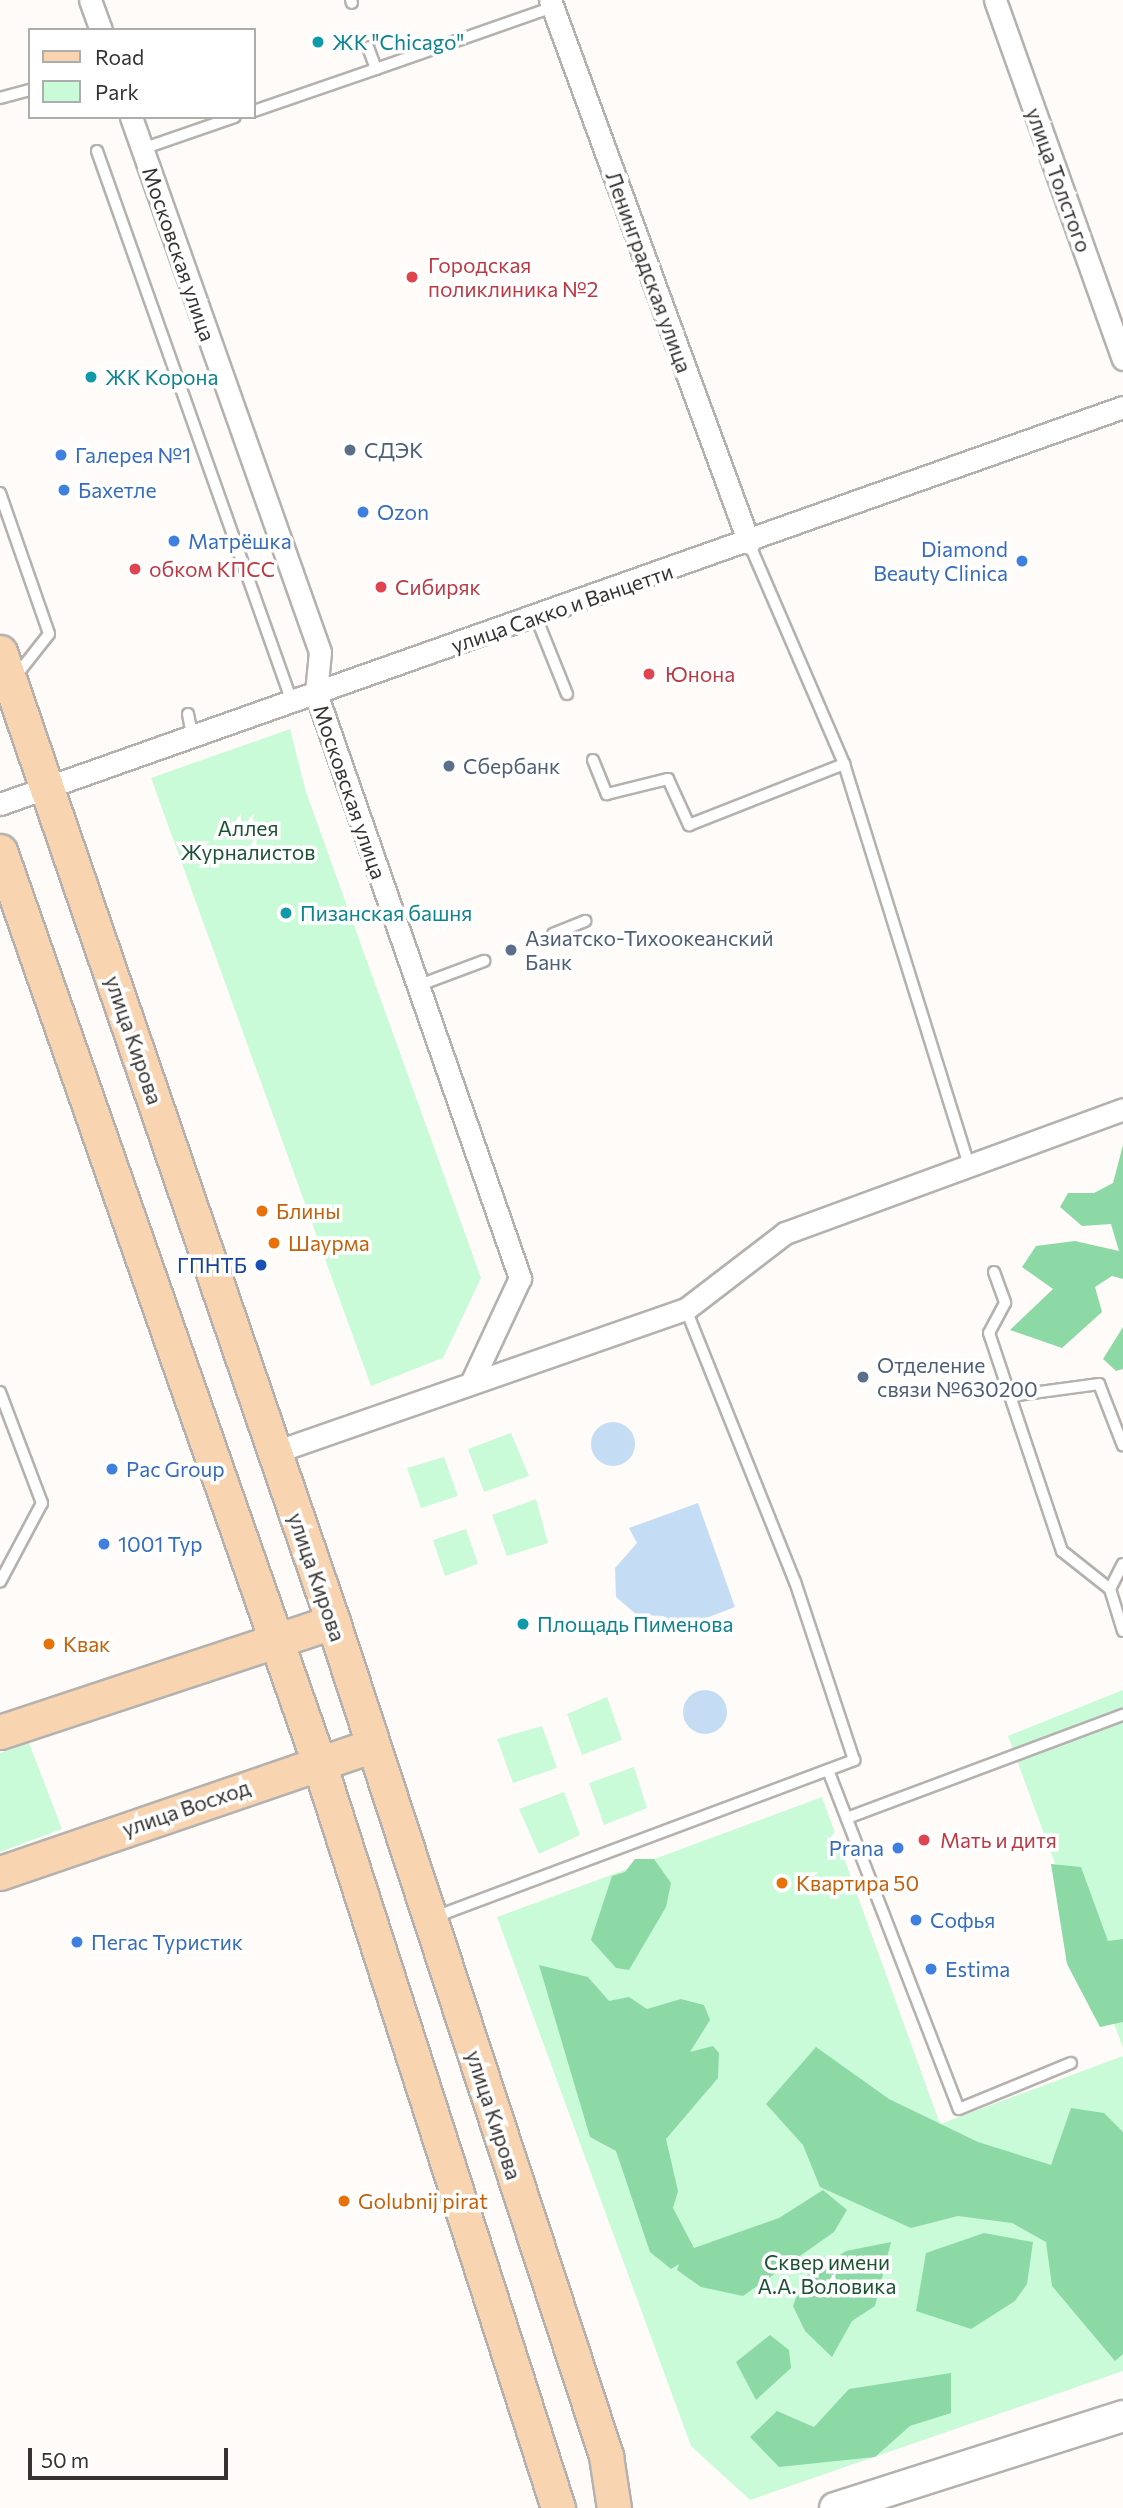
<!DOCTYPE html>
<meta charset="utf-8">
<style>
body{margin:0}
#map{position:relative;width:1123px;height:2508px;overflow:hidden;background:#fffbf8;font-family:Commissioner,sans-serif}
div>[style]{position:absolute}
.green>*{inset:0;background:#cafbd9}
.forest>*{inset:0;background:#8cd9a6}
.water>*{inset:0;background:#c4ddf5}
.round{border-radius:50%}
.roads{filter:drop-shadow(2px 0 #b4b1ae) drop-shadow(-2px 0 #b4b1ae) drop-shadow(0 2px #b4b1ae) drop-shadow(0 -2px #b4b1ae)}
.lane>*{height:10px;margin:-5px;padding:0 5px;transform-origin:5px;border-radius:5px;background:#fff}
.street>*{height:21px;margin:-10.5px;padding:0 10.5px;transform-origin:10.5px;border-radius:10.5px;background:#fff}
.secondary>*{height:30px;margin:-15px;padding:0 15px;transform-origin:15px;border-radius:15px;background:#fff}
.primary>*{height:33px;margin:-16.5px;padding:0 16.5px;transform-origin:16.5px;border-radius:16.5px;background:#f8d4b1}
.dots>*{width:19px;height:19px;translate:-50% -50%;box-sizing:border-box;border:4px solid #fff;border-radius:50%}
span{translate:-50% -50%;white-space:nowrap;text-align:center;line-height:1.15;-webkit-text-stroke:7px #fff;paint-order:stroke}
.culture-label{font-size:21px;color:#0d838f}
.left{translate:0 -50%;text-align:left}
.street-label{font-size:21px;color:#353332}
.health-label{font-size:21px;color:#be3a42}
.service-label{font-size:21px;color:#4e5e75}
.shop-label{font-size:21px;color:#366cbe}
.right{translate:-100% -50%;text-align:right}
.park-label{font-size:21px;color:#1b5332}
.food-label{font-size:21px;color:#c56008}
.transit-label{font-size:21px;color:#164399}
.legend{position:absolute;left:28px;top:28px;width:228px;height:91px;box-sizing:border-box;background:#fff;border:2px solid #aeadad;margin:0;padding:9px 12px;list-style:none;font-size:21px;color:#353332}
.legend li{display:flex;align-items:center;gap:14px;height:35px}
.legend b{width:35px;border:2px solid #aeadad}
.scale{position:absolute;left:28px;top:2448px;width:200px;height:32px;box-sizing:border-box;border:4px solid #353332;border-top:0;padding-left:9px;font-size:21px;line-height:24px;white-space:nowrap;color:#353332;-webkit-text-stroke:5px #fff;paint-order:stroke}
</style>
<div id="map">
<div class="green">
<i style="clip-path:polygon(290px 729px,306px 792px,481px 1278px,443px 1358px,371px 1386px,151px 778px)"></i>
<i style="clip-path:polygon(511px 1433px,529px 1476px,484px 1492px,468px 1449px)"></i>
<i style="clip-path:polygon(444px 1457px,458px 1496px,421px 1508px,407px 1468px)"></i>
<i style="clip-path:polygon(536px 1499px,548px 1543px,507px 1556px,492px 1515px)"></i>
<i style="clip-path:polygon(466px 1529px,478px 1564px,445px 1576px,433px 1540px)"></i>
<i style="clip-path:polygon(1123px 1690px,1123px 2048px,1008px 1736px)"></i>
<i style="clip-path:polygon(607px 1697px,622px 1740px,582px 1755px,567px 1714px)"></i>
<i style="clip-path:polygon(542px 1726px,557px 1768px,513px 1783px,497px 1739px)"></i>
<i style="clip-path:polygon(29px 1743px,62px 1829px,0 1852px,0 1753px)"></i>
<i style="clip-path:polygon(634px 1767px,647px 1808px,604px 1825px,589px 1783px)"></i>
<i style="clip-path:polygon(564px 1792px,580px 1835px,539px 1854px,519px 1809px)"></i>
<i style="clip-path:polygon(822px 1797px,940px 2124px,1123px 2056px,1123px 2371px,750px 2500px,691px 2446px,497px 1917px)"></i>
</div>
<div class="forest">
<i style="clip-path:polygon(1123px 1145px,1123px 1279px,1112px 1276px,1095px 1287px,1102px 1312px,1062px 1348px,1010px 1330px,1053px 1289px,1022px 1267px,1036px 1246px,1075px 1241px,1119px 1251px,1111px 1224px,1082px 1226px,1060px 1207px,1068px 1193px,1094px 1193px,1113px 1183px)"></i>
<i style="clip-path:polygon(1123px 1327px,1123px 1369px,1116px 1371px,1103px 1359px)"></i>
<i style="clip-path:polygon(635px 1859px,654px 1859px,671px 1883px,666px 1907px,629px 1970px,616px 1968px,591px 1940px,612px 1876px,625px 1872px)"></i>
<i style="clip-path:polygon(1051px 1864px,1081px 1867px,1108px 1941px,1123px 1939px,1123px 2022px,1100px 2027px,1067px 1964px)"></i>
<i style="clip-path:polygon(539px 1965px,588px 1977px,609px 2001px,629px 1997px,647px 2009px,681px 1999px,704px 2005px,710px 2020px,690px 2052px,713px 2046px,719px 2053px,718px 2078px,666px 2139px,678px 2191px,673px 2208px,694px 2248px,779px 2218px,823px 2190px,847px 2210px,834px 2232px,743px 2296px,701px 2287px,677px 2270px,679px 2264px,671px 2269px,650px 2252px,616px 2151px,590px 2137px)"></i>
<i style="clip-path:polygon(816px 2047px,889px 2099px,978px 2142px,1051px 2165px,1071px 2108px,1104px 2113px,1123px 2132px,1123px 2354px,1115px 2361px,1052px 2286px,1046px 2242px,1012px 2223px,958px 2216px,911px 2228px,820px 2187px,803px 2145px,766px 2104px)"></i>
<i style="clip-path:polygon(984px 2233px,1033px 2242px,1027px 2284px,1015px 2301px,971px 2329px,916px 2311px,926px 2253px)"></i>
<i style="clip-path:polygon(891px 2242px,875px 2306px,852px 2321px,832px 2357px,805px 2331px,793px 2306px,803px 2278px,846px 2251px)"></i>
<i style="clip-path:polygon(770px 2335px,789px 2350px,791px 2368px,756px 2400px,736px 2362px)"></i>
<i style="clip-path:polygon(951px 2373px,951px 2413px,910px 2426px,875px 2457px,779px 2467px,750px 2437px,777px 2411px,814px 2427px,849px 2389px)"></i>
</div>
<div class="water">
<i class="round" style="left:591px;top:1422px;width:44px;height:44px"></i>
<i style="clip-path:polygon(698px 1503px,735px 1607px,672px 1631px,664px 1616px,637px 1615px,616px 1597px,615px 1568px,637px 1543px,629px 1528px)"></i>
<i class="round" style="left:683px;top:1690px;width:44px;height:44px"></i>
</div>
<div class="roads">
<div class="lane">
<i style="left:351px;top:0;width:3px;rotate:72deg"></i>
<i style="left:376px;top:69px;width:188px;rotate:-19.3deg"></i>
<i style="left:0;top:98px;width:31px;rotate:-15deg"></i>
<i style="left:254px;top:111px;width:129px;rotate:-19deg"></i>
<i style="left:376px;top:69px;width:23px;rotate:-110deg"></i>
<i style="left:142px;top:149px;width:98px;rotate:-19deg"></i>
<i style="left:97px;top:151px;width:584px;rotate:70.51deg"></i>
<i style="left:0;top:493px;width:149px;rotate:70.8deg"></i>
<i style="left:49px;top:634px;width:55px;rotate:128.3deg"></i>
<i style="left:749px;top:543px;width:241px;rotate:66.7deg"></i>
<i style="left:844px;top:764px;width:420px;rotate:72.7deg"></i>
<i style="left:536px;top:617px;width:83px;rotate:68.1deg"></i>
<i style="left:188px;top:714px;width:25px;rotate:79deg"></i>
<i style="left:593px;top:760px;width:37px;rotate:68deg"></i>
<i style="left:607px;top:794px;width:63px;rotate:-13.8deg"></i>
<i style="left:668px;top:779px;width:51px;rotate:65.5deg"></i>
<i style="left:689px;top:825px;width:167px;rotate:-21.5deg"></i>
<i style="left:553px;top:934px;width:35px;rotate:-22deg"></i>
<i style="left:417px;top:986px;width:72px;rotate:-20.5deg"></i>
<i style="left:994px;top:1272px;width:33px;rotate:70deg"></i>
<i style="left:1005px;top:1303px;width:34px;rotate:118deg"></i>
<i style="left:989px;top:1333px;width:230px;rotate:71.5deg"></i>
<i style="left:1062px;top:1551px;width:61px;rotate:38.4deg"></i>
<i style="left:1110px;top:1589px;width:44px;rotate:72.8deg"></i>
<i style="left:0;top:1392px;width:119px;rotate:69.3deg"></i>
<i style="left:42px;top:1503px;width:89px;rotate:118deg"></i>
<i style="left:1010px;top:1396px;width:90px;rotate:-7.7deg"></i>
<i style="left:1099px;top:1384px;width:66px;rotate:68.8deg"></i>
<i style="left:1110px;top:1589px;width:28px;rotate:-63deg"></i>
<i style="left:828px;top:1770px;width:363px;rotate:68.9deg"></i>
<i style="left:959px;top:2109px;width:121px;rotate:-22.3deg"></i>
<i style="left:847px;top:1818px;width:295px;rotate:-20.5deg"></i>
<i style="left:432px;top:1918px;width:451px;rotate:-20.5deg"></i>
<i style="left:854px;top:1760px;width:188px;rotate:-108.3deg"></i>
<i style="left:795px;top:1582px;width:294px;rotate:-111.8deg"></i>
</div>
<div class="street">
<i style="left:90px;top:0;width:32px;rotate:70deg"></i>
<i style="left:550px;top:0;width:578px;rotate:69.87deg"></i>
<i style="left:995px;top:0;width:381px;rotate:70.4deg"></i>
<i style="left:131px;top:117px;width:567px;rotate:70.54deg"></i>
<i style="left:320px;top:652px;width:41px;rotate:95.6deg"></i>
<i style="left:316px;top:693px;width:620px;rotate:70.78deg"></i>
<i style="left:520px;top:1278px;width:114px;rotate:115deg"></i>
<i style="left:0;top:804px;width:1191px;rotate:-19.47deg"></i>
<i style="left:275px;top:1452px;width:435px;rotate:-19.2deg"></i>
<i style="left:686px;top:1309px;width:125px;rotate:-37.5deg"></i>
<i style="left:785px;top:1233px;width:360px;rotate:-20.1deg"></i>
</div>
<div class="secondary">
<i style="left:835px;top:2508px;width:302px;rotate:-17.7deg"></i>
</div>
<div class="primary">
<i style="left:0;top:652px;width:1026px;rotate:71.05deg"></i>
<i style="left:333px;top:1622px;width:878px;rotate:71.87deg"></i>
<i style="left:606px;top:2456px;width:53px;rotate:81.3deg"></i>
<i style="left:0;top:851px;width:966px;rotate:70.72deg"></i>
<i style="left:319px;top:1763px;width:782px;rotate:72.21deg"></i>
<i style="left:0;top:1732px;width:351px;rotate:-18.3deg"></i>
<i style="left:0;top:1873px;width:394px;rotate:-18.9deg"></i>
</div>
</div>
<div class="dots">
<i style="left:318px;top:42px;background:#0f9aa8"></i>
<i style="left:412px;top:277px;background:#e0444e"></i>
<i style="left:91px;top:377px;background:#0f9aa8"></i>
<i style="left:350px;top:450px;background:#5c6f8a"></i>
<i style="left:61px;top:455px;background:#3f7fe0"></i>
<i style="left:64px;top:490px;background:#3f7fe0"></i>
<i style="left:363px;top:512px;background:#3f7fe0"></i>
<i style="left:174px;top:541px;background:#3f7fe0"></i>
<i style="left:1022px;top:561px;background:#3f7fe0"></i>
<i style="left:135px;top:569px;background:#e0444e"></i>
<i style="left:381px;top:587px;background:#e0444e"></i>
<i style="left:649px;top:674px;background:#e0444e"></i>
<i style="left:449px;top:766px;background:#5c6f8a"></i>
<i style="left:286px;top:913px;background:#0f9aa8"></i>
<i style="left:511px;top:950px;background:#5c6f8a"></i>
<i style="left:262px;top:1211px;background:#e8710a"></i>
<i style="left:274px;top:1243px;background:#e8710a"></i>
<i style="left:261px;top:1265px;background:#1a4fb4"></i>
<i style="left:863px;top:1377px;background:#5c6f8a"></i>
<i style="left:112px;top:1469px;background:#3f7fe0"></i>
<i style="left:104px;top:1544px;background:#3f7fe0"></i>
<i style="left:523px;top:1624px;background:#0f9aa8"></i>
<i style="left:49px;top:1644px;background:#e8710a"></i>
<i style="left:924px;top:1840px;background:#e0444e"></i>
<i style="left:898px;top:1848px;background:#3f7fe0"></i>
<i style="left:782px;top:1883px;background:#e8710a"></i>
<i style="left:916px;top:1920px;background:#3f7fe0"></i>
<i style="left:77px;top:1942px;background:#3f7fe0"></i>
<i style="left:931px;top:1969px;background:#3f7fe0"></i>
<i style="left:344px;top:2201px;background:#e8710a"></i>
</div>
<div class="culture-label">
<span class="left" style="left:332px;top:42px">ЖК "Chicago"</span>
<span class="left" style="left:105px;top:377px">ЖК Корона</span>
<span class="left" style="left:300px;top:913px">Пизанская башня</span>
<span class="left" style="left:537px;top:1624px">Площадь Пименова</span>
</div>
<div class="street-label">
<span style="left:1059px;top:180px;rotate:70deg">улица Толстого</span>
<span style="left:179px;top:254px;rotate:71deg">Московская улица</span>
<span style="left:649px;top:272px;rotate:70deg">Ленинградская улица</span>
<span style="left:562px;top:608px;rotate:-19deg">улица Сакко и Ванцетти</span>
<span style="left:350px;top:792px;rotate:71deg">Московская улица</span>
<span style="left:134px;top:1040px;rotate:71deg">улица Кирова</span>
<span style="left:317px;top:1577px;rotate:71deg">улица Кирова</span>
<span style="left:186px;top:1808px;rotate:-19deg">улица Восход</span>
<span style="left:494px;top:2115px;rotate:72deg">улица Кирова</span>
</div>
<div class="health-label">
<span class="left" style="left:428px;top:277px">Городская<br>поликлиника №2</span>
<span class="left" style="left:149px;top:569px">обком КПСС</span>
<span class="left" style="left:395px;top:587px">Сибиряк</span>
<span class="left" style="left:665px;top:674px">Юнона</span>
<span class="left" style="left:940px;top:1840px">Мать и дитя</span>
</div>
<div class="service-label">
<span class="left" style="left:364px;top:450px">СДЭК</span>
<span class="left" style="left:463px;top:766px">Сбербанк</span>
<span class="left" style="left:525px;top:950px">Азиатско-Тихоокеанский<br>Банк</span>
<span class="left" style="left:877px;top:1377px">Отделение<br>связи №630200</span>
</div>
<div class="shop-label">
<span class="left" style="left:75px;top:455px">Галерея №1</span>
<span class="left" style="left:78px;top:490px">Бахетле</span>
<span class="left" style="left:377px;top:512px">Ozon</span>
<span class="left" style="left:188px;top:541px">Матрёшка</span>
<span class="right" style="left:1008px;top:561px">Diamond<br>Beauty Clinica</span>
<span class="left" style="left:126px;top:1469px">Pac Group</span>
<span class="left" style="left:118px;top:1544px">1001 Тур</span>
<span class="right" style="left:884px;top:1848px">Prana</span>
<span class="left" style="left:930px;top:1920px">Софья</span>
<span class="left" style="left:91px;top:1942px">Пегас Туристик</span>
<span class="left" style="left:945px;top:1969px">Estima</span>
</div>
<div class="park-label">
<span style="left:248px;top:840px">Аллея<br>Журналистов</span>
<span style="left:827px;top:2274px">Cквер имени<br>А.А. Воловика</span>
</div>
<div class="food-label">
<span class="left" style="left:276px;top:1211px">Блины</span>
<span class="left" style="left:288px;top:1243px">Шаурма</span>
<span class="left" style="left:63px;top:1644px">Квак</span>
<span class="left" style="left:796px;top:1883px">Квартира 50</span>
<span class="left" style="left:358px;top:2201px">Golubnij pirat</span>
</div>
<div class="transit-label">
<span class="right" style="left:247px;top:1265px">ГПНТБ</span>
</div>
<ul class="legend">
<li><b style="height:9px;background:#f8d4b1"></b>Road</li>
<li><b style="height:19px;background:#cafbd9"></b>Park</li>
</ul>
<div class="scale">50 m</div>
</div>
